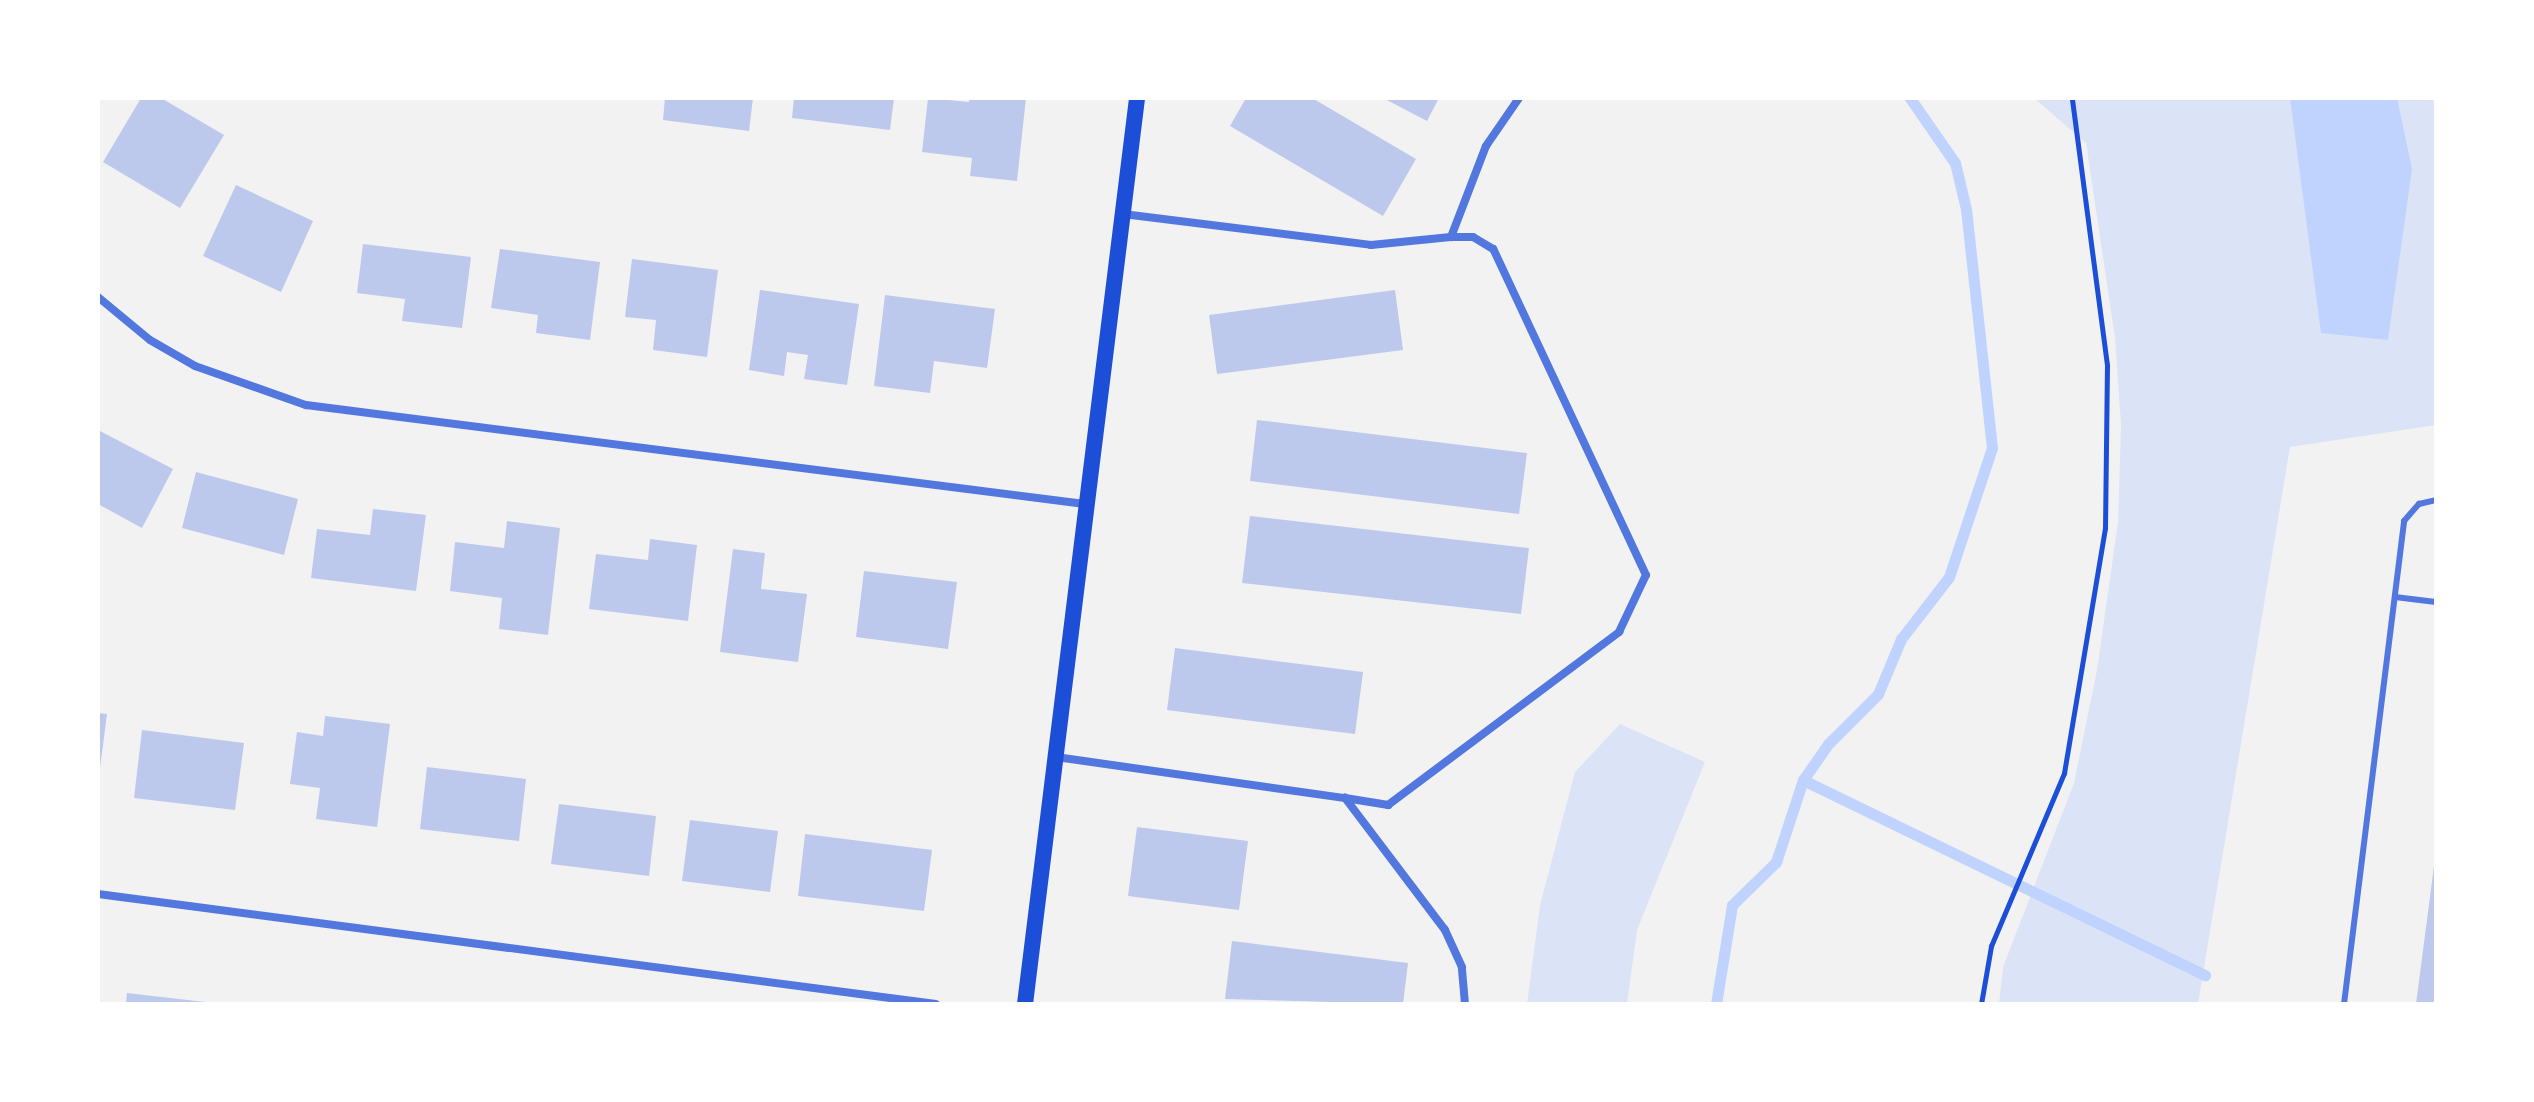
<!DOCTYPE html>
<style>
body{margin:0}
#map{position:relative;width:2534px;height:1102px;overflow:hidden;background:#f2f2f2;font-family:"Archivo Narrow",sans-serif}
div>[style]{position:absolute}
.green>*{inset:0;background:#dbe4f7}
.water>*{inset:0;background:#bfd3fe}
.stream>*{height:11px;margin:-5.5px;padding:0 5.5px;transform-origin:5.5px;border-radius:5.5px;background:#bfd3fe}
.building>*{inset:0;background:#bdc9ec}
.path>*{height:5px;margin:-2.5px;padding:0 2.5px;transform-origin:2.5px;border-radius:2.5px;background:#1d4ed8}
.service>*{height:6px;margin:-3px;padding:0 3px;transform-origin:3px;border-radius:3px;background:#5277de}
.minor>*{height:8px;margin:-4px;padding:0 4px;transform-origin:4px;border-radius:4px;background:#5277de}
.secondary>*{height:16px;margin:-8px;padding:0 8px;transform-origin:8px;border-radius:8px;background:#1d4ed8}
span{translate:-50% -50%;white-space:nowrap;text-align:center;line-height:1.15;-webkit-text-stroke:7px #fff;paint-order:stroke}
.frame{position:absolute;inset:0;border:100px solid #fff;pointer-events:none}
</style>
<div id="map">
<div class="green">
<i style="clip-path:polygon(2034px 98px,2436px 98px,2436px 425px,2290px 447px,2198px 1004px,1999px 1004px,2003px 967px,2074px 783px,2097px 670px,2118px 522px,2121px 425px,2115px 338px,2086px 143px)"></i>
<i style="clip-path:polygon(1620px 724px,1705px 762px,1637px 930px,1627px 1004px,1527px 1004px,1540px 905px,1575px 772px)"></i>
</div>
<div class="water">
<i style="clip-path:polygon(2290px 98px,2397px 98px,2412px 169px,2388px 340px,2321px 333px)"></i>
</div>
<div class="stream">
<i style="left:1803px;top:780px;width:447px;rotate:25.9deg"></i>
<i style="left:1716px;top:1004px;width:100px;rotate:-80.8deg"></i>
<i style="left:1732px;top:905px;width:62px;rotate:-44.3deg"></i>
<i style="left:1776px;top:862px;width:86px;rotate:-71.8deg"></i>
<i style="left:1803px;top:780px;width:44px;rotate:-55.2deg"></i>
<i style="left:1828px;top:744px;width:71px;rotate:-45deg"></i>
<i style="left:1878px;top:694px;width:60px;rotate:-67.3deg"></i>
<i style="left:1901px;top:639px;width:78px;rotate:-52.3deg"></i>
<i style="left:1949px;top:577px;width:136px;rotate:-71.6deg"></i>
<i style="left:1992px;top:448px;width:240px;rotate:-96.2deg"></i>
<i style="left:1966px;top:209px;width:47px;rotate:-103.4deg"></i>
<i style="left:1955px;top:163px;width:79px;rotate:-124.7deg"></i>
</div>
<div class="building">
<i style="clip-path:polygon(141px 98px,161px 98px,224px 135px,180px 208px,103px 162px)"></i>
<i style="clip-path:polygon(665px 98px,753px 98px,749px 131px,663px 120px)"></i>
<i style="clip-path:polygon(794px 98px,894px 98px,890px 130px,792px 118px)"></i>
<i style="clip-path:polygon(928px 98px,969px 102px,969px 98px,1026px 98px,1017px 181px,970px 176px,972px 158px,922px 152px)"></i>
<i style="clip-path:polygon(1246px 98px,1312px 98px,1416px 159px,1383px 216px,1230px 126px)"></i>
<i style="clip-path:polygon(1383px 98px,1439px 98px,1427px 121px)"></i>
<i style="clip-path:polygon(236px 185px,313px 221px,281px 292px,203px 256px)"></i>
<i style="clip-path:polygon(363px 244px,471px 257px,462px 328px,402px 321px,405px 299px,357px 293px)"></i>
<i style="clip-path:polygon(500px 249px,600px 262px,590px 340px,536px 333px,538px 315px,491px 308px)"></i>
<i style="clip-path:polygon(632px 259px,718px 270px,707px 357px,653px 350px,656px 320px,625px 317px)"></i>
<i style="clip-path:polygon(760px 290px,859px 304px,847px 385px,804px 379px,808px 355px,787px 352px,784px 376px,749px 370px)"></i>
<i style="clip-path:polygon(1395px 290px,1403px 350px,1217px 374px,1209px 315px)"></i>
<i style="clip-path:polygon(885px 295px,995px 309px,987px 368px,934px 361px,930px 393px,874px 386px)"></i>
<i style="clip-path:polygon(1257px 420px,1527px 453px,1519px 514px,1250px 481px)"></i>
<i style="clip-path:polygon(98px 430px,173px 469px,142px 528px,98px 504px)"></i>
<i style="clip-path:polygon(196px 472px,298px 499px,284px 555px,182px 528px)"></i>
<i style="clip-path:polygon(373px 509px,426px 515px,416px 591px,311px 578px,317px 529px,370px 535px)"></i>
<i style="clip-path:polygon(1250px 516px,1529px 548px,1521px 614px,1242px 583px)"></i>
<i style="clip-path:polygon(507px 521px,560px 528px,548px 635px,499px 629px,502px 598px,450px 591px,455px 542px,504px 548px)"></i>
<i style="clip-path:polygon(650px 539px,697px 545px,688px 621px,589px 609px,596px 554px,648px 560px)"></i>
<i style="clip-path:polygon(733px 549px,765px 553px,761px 589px,807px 594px,798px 662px,720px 652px)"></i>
<i style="clip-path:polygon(864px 571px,957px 582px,948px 649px,856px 637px)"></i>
<i style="clip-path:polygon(1175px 648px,1363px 672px,1355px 734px,1167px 710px)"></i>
<i style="clip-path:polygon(98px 713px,107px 714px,100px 768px,98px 768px)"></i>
<i style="clip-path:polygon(325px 716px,390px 724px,377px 827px,316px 819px,320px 788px,290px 784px,297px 732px,323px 736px)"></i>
<i style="clip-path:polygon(142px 730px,244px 743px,235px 810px,134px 798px)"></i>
<i style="clip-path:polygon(427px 767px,526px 779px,519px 841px,420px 829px)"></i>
<i style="clip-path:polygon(559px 804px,656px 816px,649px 876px,551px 864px)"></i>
<i style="clip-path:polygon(690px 820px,778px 831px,770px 892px,682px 881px)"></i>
<i style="clip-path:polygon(1137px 827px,1248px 841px,1239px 910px,1128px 896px)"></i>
<i style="clip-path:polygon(805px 834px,932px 850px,924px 911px,798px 896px)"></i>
<i style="clip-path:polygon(2434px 866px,2436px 1004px,2416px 1004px)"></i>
<i style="clip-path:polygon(1232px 941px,1408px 963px,1403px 1004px,1225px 999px)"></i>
<i style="clip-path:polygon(127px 993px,205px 1002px,204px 1004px,126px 1004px)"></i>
</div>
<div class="path">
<i style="left:1981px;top:1004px;width:59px;rotate:-80.2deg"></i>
<i style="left:1991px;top:946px;width:188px;rotate:-67.1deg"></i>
<i style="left:2064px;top:773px;width:248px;rotate:-80.5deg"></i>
<i style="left:2105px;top:528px;width:163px;rotate:-89.3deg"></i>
<i style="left:2107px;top:365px;width:269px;rotate:-97.5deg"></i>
</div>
<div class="service">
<i style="left:2395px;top:597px;width:41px;rotate:7deg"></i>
<i style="left:2344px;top:1004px;width:487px;rotate:-82.9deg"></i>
<i style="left:2404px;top:521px;width:23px;rotate:-49deg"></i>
<i style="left:2419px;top:504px;width:17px;rotate:-13deg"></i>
</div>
<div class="minor">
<i style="left:1123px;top:214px;width:250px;rotate:7.1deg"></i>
<i style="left:1371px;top:245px;width:80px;rotate:-5.7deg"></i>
<i style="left:98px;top:297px;width:67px;rotate:39.6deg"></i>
<i style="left:150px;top:340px;width:52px;rotate:30deg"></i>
<i style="left:195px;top:366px;width:118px;rotate:19.4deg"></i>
<i style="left:306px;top:405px;width:785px;rotate:7.24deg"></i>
<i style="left:1056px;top:757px;width:292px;rotate:8.1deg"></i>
<i style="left:98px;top:894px;width:845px;rotate:7.48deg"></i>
<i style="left:1465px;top:1004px;width:37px;rotate:-95deg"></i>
<i style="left:1462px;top:967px;width:41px;rotate:-114.7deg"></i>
<i style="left:1445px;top:930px;width:166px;rotate:-127.1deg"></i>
<i style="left:1345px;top:798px;width:44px;rotate:9.2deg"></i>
<i style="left:1388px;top:805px;width:289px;rotate:-36.8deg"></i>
<i style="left:1619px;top:632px;width:63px;rotate:-64.7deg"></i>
<i style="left:1646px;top:575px;width:360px;rotate:-115.1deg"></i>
<i style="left:1493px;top:249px;width:23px;rotate:-149deg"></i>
<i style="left:1473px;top:237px;width:22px;rotate:180deg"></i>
<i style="left:1451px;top:237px;width:97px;rotate:-69deg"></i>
<i style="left:1486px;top:146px;width:58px;rotate:-55.5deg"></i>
</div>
<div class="secondary">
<i style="left:1025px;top:1004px;width:913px;rotate:-82.95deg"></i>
</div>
<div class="frame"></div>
</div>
